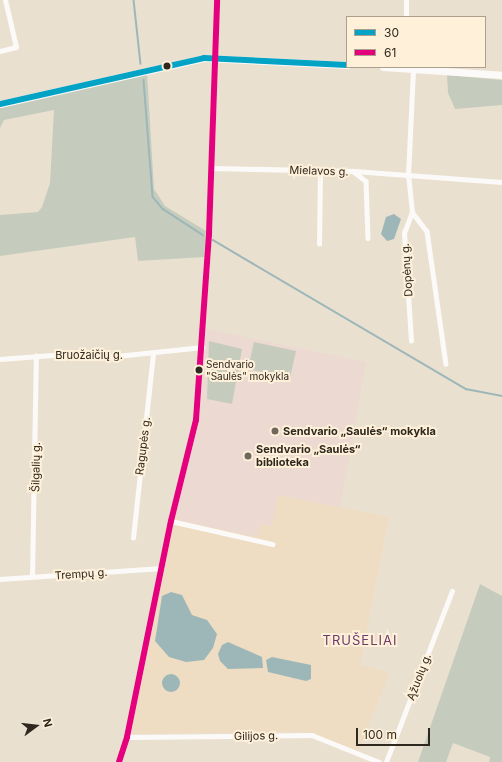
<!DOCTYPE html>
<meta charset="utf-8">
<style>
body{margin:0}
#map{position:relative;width:502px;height:762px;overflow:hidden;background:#eae0d0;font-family:Inter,sans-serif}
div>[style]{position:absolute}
.built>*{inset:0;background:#eeddc3}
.education>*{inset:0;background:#ecd9d1}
.green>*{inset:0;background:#c6ccbd}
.water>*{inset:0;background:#9db7b9}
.round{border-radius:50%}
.stream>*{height:1.5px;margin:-0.75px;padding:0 0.75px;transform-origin:0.75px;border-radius:0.75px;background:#9db7b9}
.street>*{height:4.5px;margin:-2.25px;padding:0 2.25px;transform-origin:2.25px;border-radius:2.25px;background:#fcfaf8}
.secondary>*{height:7px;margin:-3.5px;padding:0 3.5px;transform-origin:3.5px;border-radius:3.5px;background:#fcfaf8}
.bus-1>*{height:6px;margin:-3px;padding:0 3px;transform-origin:3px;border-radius:3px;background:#02a3c5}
.bus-2>*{height:6px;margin:-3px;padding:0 3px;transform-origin:3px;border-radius:3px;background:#e5007d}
.dots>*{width:11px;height:11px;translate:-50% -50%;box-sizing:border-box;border:2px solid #fef0d9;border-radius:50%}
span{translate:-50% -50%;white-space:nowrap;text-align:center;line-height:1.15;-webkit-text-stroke:4px #fef0d9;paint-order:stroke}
.bus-label{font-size:10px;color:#2f281e}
.left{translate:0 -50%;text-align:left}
.street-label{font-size:11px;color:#2f281e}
.poi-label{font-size:11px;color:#2f281e;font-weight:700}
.quarter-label{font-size:13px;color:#6f3969;letter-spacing:1px}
.legend{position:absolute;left:346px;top:16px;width:140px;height:52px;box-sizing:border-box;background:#fef0d9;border:1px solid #aba08e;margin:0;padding:5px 7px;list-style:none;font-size:12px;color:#2f281e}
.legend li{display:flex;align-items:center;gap:8px;height:20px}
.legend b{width:20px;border:1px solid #aba08e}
.north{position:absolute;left:16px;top:706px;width:40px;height:40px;-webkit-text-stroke:3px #fef0d9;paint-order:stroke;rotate:75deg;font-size:11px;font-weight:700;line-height:16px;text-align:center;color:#2f281e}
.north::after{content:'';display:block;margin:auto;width:14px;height:18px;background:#2f281e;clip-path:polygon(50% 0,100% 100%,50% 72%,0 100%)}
.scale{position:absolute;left:356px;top:728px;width:74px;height:18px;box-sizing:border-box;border:2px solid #2f281e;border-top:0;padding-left:5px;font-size:12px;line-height:14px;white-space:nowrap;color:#2f281e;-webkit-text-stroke:3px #fef0d9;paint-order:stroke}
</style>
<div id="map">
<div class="built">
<i style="clip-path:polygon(278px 495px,389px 517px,360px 665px,390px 672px,358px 752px,309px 732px,133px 734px,131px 729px,175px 515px,182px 521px,257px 537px,260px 523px,272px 525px)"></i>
</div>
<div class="education">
<i style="clip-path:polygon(206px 329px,366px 362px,340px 507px,278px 495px,272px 526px,260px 524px,257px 537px,182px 521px,175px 515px,200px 416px)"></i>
</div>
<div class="green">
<i style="clip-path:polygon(147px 72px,154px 189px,165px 206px,206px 231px,204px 257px,138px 261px,135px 237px,0 256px,0 215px,38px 212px,42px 207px,50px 183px,54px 110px,4px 120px,0 128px,0 108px)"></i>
<i style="clip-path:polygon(447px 75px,502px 80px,502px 105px,455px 109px,448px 93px)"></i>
<i style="clip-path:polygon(209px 341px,242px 349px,232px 404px,207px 399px)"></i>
<i style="clip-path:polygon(254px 342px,296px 351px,290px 378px,248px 369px)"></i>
<i style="clip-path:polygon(480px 584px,502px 596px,502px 762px,489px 762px,490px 757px,453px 743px,446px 762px,418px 762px)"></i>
</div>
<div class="water">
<i style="clip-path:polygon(394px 214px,401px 219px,394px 239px,387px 241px,381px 234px,386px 217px)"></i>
<i style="clip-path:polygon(171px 592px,182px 595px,192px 615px,207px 620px,217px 634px,213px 648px,204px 660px,186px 662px,169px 657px,155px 641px,162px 596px)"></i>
<i style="clip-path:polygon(228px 642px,262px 657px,263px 668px,228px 669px,220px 661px,218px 654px,222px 645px)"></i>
<i style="clip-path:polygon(272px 657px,311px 665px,311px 679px,306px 681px,268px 672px,266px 660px)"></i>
<i class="round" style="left:162px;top:674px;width:18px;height:18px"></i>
</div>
<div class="stream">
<i style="left:134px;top:0;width:64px;rotate:83.8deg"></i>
<i style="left:144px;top:80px;width:117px;rotate:85.6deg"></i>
<i style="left:153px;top:197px;width:16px;rotate:50deg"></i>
<i style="left:163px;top:209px;width:48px;rotate:33deg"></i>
<i style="left:213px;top:240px;width:294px;rotate:30.5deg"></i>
<i style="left:466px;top:389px;width:37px;rotate:11deg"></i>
</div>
<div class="street">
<i style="left:406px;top:17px;width:17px;rotate:-90deg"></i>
<i style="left:0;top:51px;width:16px;rotate:-14deg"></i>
<i style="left:16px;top:47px;width:48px;rotate:-103.2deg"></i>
<i style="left:212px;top:168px;width:141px;rotate:1.2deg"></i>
<i style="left:353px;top:171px;width:16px;rotate:38deg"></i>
<i style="left:366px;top:181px;width:57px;rotate:88deg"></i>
<i style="left:354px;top:171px;width:148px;rotate:4.3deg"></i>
<i style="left:412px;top:212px;width:24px;rotate:52deg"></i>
<i style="left:427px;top:231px;width:134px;rotate:81.9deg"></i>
<i style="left:319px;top:244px;width:74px;rotate:-89.2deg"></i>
<i style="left:411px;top:341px;width:108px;rotate:-93.7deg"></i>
<i style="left:404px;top:233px;width:22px;rotate:-69deg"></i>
<i style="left:412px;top:212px;width:36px;rotate:-96deg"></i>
<i style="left:408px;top:176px;width:107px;rotate:-87.3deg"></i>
<i style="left:0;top:359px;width:66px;rotate:-4.3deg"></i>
<i style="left:66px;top:354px;width:41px;rotate:4.2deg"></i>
<i style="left:107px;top:357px;width:96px;rotate:-6deg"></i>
<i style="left:171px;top:521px;width:104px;rotate:12.8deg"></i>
<i style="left:133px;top:538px;width:186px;rotate:-83.8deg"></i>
<i style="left:32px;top:577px;width:221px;rotate:-89deg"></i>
<i style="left:0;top:579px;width:162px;rotate:-3.9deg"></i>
<i style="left:127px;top:737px;width:185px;rotate:-0.6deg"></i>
<i style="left:312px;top:735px;width:72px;rotate:21.9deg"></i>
<i style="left:119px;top:762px;width:26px;rotate:-72deg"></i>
<i style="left:127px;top:737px;width:220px;rotate:-78.5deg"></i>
<i style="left:171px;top:521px;width:104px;rotate:-76.1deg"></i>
<i style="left:196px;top:420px;width:186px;rotate:-86deg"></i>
<i style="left:209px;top:234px;width:234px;rotate:-88deg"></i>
<i style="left:386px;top:762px;width:183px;rotate:-68.9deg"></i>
</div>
<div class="secondary">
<i style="left:383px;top:67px;width:119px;rotate:3.8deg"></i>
<i style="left:0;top:104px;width:209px;rotate:-12.7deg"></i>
<i style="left:204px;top:58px;width:143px;rotate:2.8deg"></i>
</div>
<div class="bus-1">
<i style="left:0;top:104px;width:209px;rotate:-12.7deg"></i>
<i style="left:204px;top:58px;width:143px;rotate:2.8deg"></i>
</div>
<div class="bus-2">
<i style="left:119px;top:762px;width:26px;rotate:-72deg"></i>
<i style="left:127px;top:737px;width:220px;rotate:-78.5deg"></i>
<i style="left:171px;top:521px;width:104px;rotate:-76.1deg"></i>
<i style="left:196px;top:420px;width:186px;rotate:-86deg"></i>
<i style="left:209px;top:234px;width:234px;rotate:-88deg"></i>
</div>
<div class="dots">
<i style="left:167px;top:66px;background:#2f281e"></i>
<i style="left:199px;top:370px;background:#2f281e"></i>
<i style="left:275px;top:431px;background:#70685c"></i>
<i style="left:248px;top:456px;background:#70685c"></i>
</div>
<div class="bus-label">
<span class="left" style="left:206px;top:370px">Sendvario<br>"Saulės" mokykla</span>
</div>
<div class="street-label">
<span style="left:319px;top:171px;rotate:2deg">Mielavos g.</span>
<span style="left:407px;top:270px;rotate:-94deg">Dopėnų g.</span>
<span style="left:89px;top:355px">Bruožaičių g.</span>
<span style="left:143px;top:446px;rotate:-83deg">Ragupės g.</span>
<span style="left:36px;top:467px;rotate:-89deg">Šilgalių g.</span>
<span style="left:81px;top:574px;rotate:-4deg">Trempų g.</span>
<span style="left:419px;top:677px;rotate:-69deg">Ąžuolų g.</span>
<span style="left:256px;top:736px;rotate:-1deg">Gilijos g.</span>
</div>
<div class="poi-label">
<span class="left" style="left:283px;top:431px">Sendvario „Saulės“ mokykla</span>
<span class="left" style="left:256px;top:456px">Sendvario „Saulės“<br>biblioteka</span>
</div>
<div class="quarter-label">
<span style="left:360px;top:640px">TRUŠELIAI</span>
</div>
<ul class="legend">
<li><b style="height:5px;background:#02a3c5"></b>30</li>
<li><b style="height:5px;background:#e5007d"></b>61</li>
</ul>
<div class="north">N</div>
<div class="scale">100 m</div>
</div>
